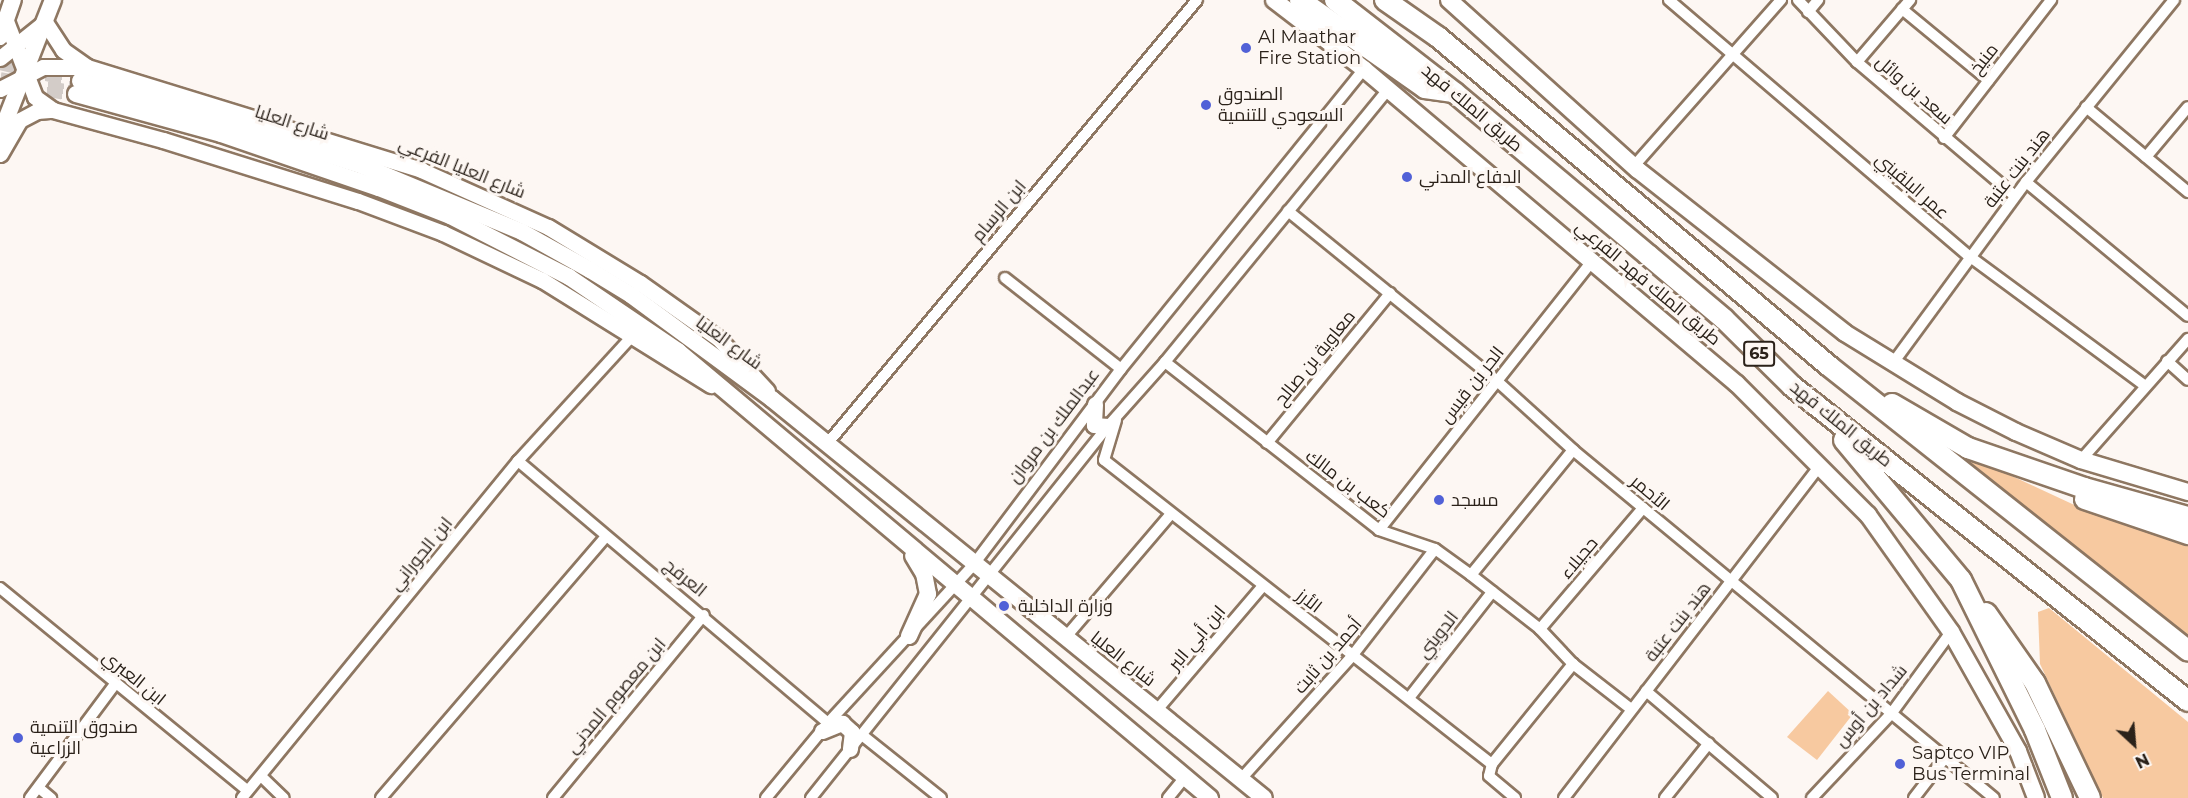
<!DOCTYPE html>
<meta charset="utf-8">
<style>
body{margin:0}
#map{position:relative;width:2188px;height:798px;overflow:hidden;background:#fdf7f3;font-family:Montserrat,Cairo,sans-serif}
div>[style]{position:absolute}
.green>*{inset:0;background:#f7c9a0}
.primary-tunnel>*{height:16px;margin-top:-8px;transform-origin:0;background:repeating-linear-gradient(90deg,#d3ccc8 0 16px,transparent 0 24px)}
.roads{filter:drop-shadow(2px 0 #8e7762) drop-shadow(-2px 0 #8e7762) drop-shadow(0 2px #8e7762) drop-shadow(0 -2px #8e7762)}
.street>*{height:10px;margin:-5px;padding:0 5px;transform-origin:5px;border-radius:5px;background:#fff}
.secondary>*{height:15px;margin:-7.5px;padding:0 7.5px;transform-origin:7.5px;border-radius:7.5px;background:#fff}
.primary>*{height:16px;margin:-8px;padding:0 8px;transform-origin:8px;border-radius:8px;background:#fff}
.highway>*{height:20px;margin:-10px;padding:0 10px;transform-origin:10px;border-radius:10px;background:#fff}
.dots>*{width:16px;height:16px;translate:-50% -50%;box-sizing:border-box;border:3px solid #fdf7f3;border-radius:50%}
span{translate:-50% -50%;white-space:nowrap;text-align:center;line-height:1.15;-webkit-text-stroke:6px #fdf7f3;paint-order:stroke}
.shield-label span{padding:2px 4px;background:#fdf7f3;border:2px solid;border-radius:4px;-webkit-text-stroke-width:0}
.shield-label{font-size:16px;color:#2b221a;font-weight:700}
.poi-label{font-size:18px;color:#2b221a}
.left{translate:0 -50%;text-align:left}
.street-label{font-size:18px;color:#2b221a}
.north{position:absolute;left:2104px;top:714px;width:60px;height:60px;-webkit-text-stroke:4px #fdf7f3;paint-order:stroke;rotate:154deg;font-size:16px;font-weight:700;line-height:24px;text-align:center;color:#2b221a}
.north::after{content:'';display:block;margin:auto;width:21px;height:27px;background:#2b221a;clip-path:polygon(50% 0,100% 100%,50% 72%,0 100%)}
</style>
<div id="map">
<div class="green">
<i style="clip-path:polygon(1952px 448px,2098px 516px,2188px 546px,2188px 647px)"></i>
<i style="clip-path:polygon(2049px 608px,2188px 722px,2188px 798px,2103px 798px,2040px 664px,2038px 612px)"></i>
<i style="clip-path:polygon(1828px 691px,1853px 714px,1817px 760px,1787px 737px)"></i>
</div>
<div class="primary-tunnel">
<i style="left:0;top:62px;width:82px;rotate:13.4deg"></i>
<i style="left:0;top:80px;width:77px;rotate:10.4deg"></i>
</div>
<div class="roads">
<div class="street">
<i style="left:1669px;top:0;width:394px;rotate:40.5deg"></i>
<i style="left:1969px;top:256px;width:217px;rotate:36.4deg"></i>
<i style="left:1798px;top:0;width:86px;rotate:46.4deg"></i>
<i style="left:1857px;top:62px;width:207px;rotate:40.3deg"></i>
<i style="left:1902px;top:9px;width:112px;rotate:39.5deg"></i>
<i style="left:1808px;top:12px;width:16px;rotate:-50deg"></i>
<i style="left:1857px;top:62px;width:82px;rotate:-49.5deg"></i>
<i style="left:2086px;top:107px;width:133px;rotate:39.8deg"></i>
<i style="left:1944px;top:138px;width:175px;rotate:-52.2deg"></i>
<i style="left:2146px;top:157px;width:65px;rotate:-50deg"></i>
<i style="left:1634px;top:166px;width:222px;rotate:-48.5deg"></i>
<i style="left:2026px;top:182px;width:210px;rotate:39.6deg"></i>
<i style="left:1288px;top:211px;width:269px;rotate:39.1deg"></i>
<i style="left:1497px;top:381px;width:103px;rotate:42.2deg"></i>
<i style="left:1573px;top:450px;width:546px;rotate:39.58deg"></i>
<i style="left:1005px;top:278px;width:147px;rotate:38.1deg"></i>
<i style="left:2167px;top:361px;width:28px;rotate:42deg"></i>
<i style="left:1165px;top:362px;width:272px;rotate:38.1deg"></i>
<i style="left:1379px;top:530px;width:59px;rotate:18.7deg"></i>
<i style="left:1435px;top:549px;width:44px;rotate:35.8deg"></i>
<i style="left:1471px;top:575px;width:88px;rotate:38deg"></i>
<i style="left:1540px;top:629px;width:48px;rotate:46.7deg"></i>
<i style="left:1573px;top:664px;width:73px;rotate:37.8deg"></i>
<i style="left:1893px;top:363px;width:225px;rotate:-53.7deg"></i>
<i style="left:2026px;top:182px;width:235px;rotate:-50.9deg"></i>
<i style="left:1116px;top:420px;width:42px;rotate:106.7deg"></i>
<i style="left:1104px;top:460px;width:493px;rotate:38.1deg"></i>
<i style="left:1492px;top:764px;width:12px;rotate:104deg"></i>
<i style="left:1489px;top:776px;width:34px;rotate:40deg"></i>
<i style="left:1267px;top:443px;width:194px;rotate:-50.6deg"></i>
<i style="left:827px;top:444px;width:578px;rotate:-50.19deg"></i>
<i style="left:2081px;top:460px;width:162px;rotate:-48.5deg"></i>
<i style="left:518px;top:461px;width:406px;rotate:40.2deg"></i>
<i style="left:1379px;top:530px;width:345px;rotate:-51.6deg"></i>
<i style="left:1471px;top:575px;width:161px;rotate:-50.8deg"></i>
<i style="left:0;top:588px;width:320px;rotate:39.3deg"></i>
<i style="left:1540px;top:629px;width:159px;rotate:-49.6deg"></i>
<i style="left:1065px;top:638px;width:162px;rotate:-49.5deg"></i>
<i style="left:1646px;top:691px;width:165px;rotate:40.3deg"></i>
<i style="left:1409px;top:698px;width:135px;rotate:-51.9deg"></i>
<i style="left:1157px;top:710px;width:162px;rotate:-49.5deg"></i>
<i style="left:862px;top:735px;width:101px;rotate:38.6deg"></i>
<i style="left:1492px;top:764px;width:129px;rotate:-51deg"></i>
<i style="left:262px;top:777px;width:30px;rotate:44deg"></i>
<i style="left:1241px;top:779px;width:166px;rotate:-47.9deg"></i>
<i style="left:1352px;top:656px;width:135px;rotate:-52.2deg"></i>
<i style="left:39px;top:788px;width:16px;rotate:40deg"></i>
<i style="left:30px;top:798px;width:142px;rotate:-53.3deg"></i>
<i style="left:242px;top:798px;width:436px;rotate:-50.7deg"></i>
<i style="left:518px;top:461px;width:169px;rotate:-47.6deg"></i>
<i style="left:381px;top:798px;width:345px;rotate:-49.3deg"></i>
<i style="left:553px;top:798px;width:237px;rotate:-50.5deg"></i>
<i style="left:766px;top:798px;width:97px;rotate:-50.4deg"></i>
<i style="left:828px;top:723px;width:216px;rotate:-47.4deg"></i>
<i style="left:974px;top:564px;width:244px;rotate:-53deg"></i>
<i style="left:1121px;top:369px;width:386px;rotate:-51deg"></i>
<i style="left:811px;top:798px;width:476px;rotate:-51.4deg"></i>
<i style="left:1108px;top:426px;width:86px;rotate:-48.3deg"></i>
<i style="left:1165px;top:362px;width:352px;rotate:-50.7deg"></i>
<i style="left:1168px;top:798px;width:26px;rotate:-51deg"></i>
<i style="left:1564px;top:798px;width:418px;rotate:-52.4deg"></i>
<i style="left:1665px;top:798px;width:70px;rotate:-51.3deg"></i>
<i style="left:1812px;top:798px;width:115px;rotate:-46.8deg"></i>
<i style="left:1891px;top:714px;width:102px;rotate:-53.8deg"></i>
<i style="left:1914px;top:798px;width:49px;rotate:-52.4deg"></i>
</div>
<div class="secondary">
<i style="left:6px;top:21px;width:81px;rotate:69.1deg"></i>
<i style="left:35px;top:97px;width:22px;rotate:36deg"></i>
<i style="left:53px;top:110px;width:114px;rotate:15.3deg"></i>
<i style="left:163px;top:140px;width:204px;rotate:17.4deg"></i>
<i style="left:358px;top:201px;width:91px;rotate:20.6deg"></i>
<i style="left:443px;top:233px;width:110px;rotate:25.4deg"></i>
<i style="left:542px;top:280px;width:199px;rotate:31.9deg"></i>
<i style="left:0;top:58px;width:58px;rotate:-38.7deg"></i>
<i style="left:45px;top:22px;width:33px;rotate:57deg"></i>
<i style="left:63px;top:50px;width:29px;rotate:35deg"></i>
<i style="left:0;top:89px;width:48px;rotate:-27.1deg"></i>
<i style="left:43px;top:67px;width:44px"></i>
<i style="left:87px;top:67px;width:350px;rotate:17.1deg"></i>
<i style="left:421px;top:170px;width:139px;rotate:24.2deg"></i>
<i style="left:548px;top:227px;width:108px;rotate:31.3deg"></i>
<i style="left:640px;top:283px;width:95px;rotate:35.2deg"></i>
<i style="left:718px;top:338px;width:72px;rotate:47.2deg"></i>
<i style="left:0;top:154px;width:39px;rotate:-60deg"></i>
<i style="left:20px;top:120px;width:19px;rotate:-28deg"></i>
<i style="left:37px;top:111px;width:16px;rotate:-4deg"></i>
<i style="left:1095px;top:404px;width:21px;rotate:93deg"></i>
<i style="left:1094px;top:425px;width:14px;rotate:4deg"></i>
<i style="left:822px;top:731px;width:22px;rotate:-22deg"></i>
<i style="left:842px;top:723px;width:13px;rotate:42deg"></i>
<i style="left:852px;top:732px;width:17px;rotate:97deg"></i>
</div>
<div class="primary">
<i style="left:1274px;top:0;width:113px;rotate:37.5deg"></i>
<i style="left:1364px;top:69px;width:488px;rotate:40.2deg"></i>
<i style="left:1737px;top:384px;width:185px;rotate:45deg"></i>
<i style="left:1868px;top:515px;width:143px;rotate:54.6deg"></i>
<i style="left:1951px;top:632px;width:137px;rotate:60.6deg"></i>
<i style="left:2018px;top:751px;width:50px;rotate:69deg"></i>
<i style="left:1449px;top:0;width:254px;rotate:42deg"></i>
<i style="left:1638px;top:170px;width:263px;rotate:38.2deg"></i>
<i style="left:1845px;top:333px;width:132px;rotate:31.6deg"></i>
<i style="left:1957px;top:402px;width:66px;rotate:27deg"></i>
<i style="left:2016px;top:432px;width:71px;rotate:23.3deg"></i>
<i style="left:2081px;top:460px;width:112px;rotate:16.7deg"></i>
<i style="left:0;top:37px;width:39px;rotate:-71deg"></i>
<i style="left:80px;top:81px;width:126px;rotate:15.1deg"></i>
<i style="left:202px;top:114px;width:169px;rotate:17.9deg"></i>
<i style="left:363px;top:166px;width:172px;rotate:22.5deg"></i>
<i style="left:522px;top:232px;width:78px;rotate:29.2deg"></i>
<i style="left:590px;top:270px;width:48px;rotate:31.4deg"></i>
<i style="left:631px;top:295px;width:175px;rotate:36.4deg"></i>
<i style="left:772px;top:399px;width:633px;rotate:39.04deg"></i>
<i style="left:76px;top:94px;width:150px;rotate:15.4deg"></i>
<i style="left:221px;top:134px;width:167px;rotate:18.9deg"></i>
<i style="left:379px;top:188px;width:76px;rotate:21.5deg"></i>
<i style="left:450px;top:216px;width:134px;rotate:27.1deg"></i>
<i style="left:569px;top:277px;width:132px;rotate:34.2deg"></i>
<i style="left:678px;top:351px;width:695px;rotate:40.04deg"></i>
<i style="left:0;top:135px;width:145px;rotate:-68.6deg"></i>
<i style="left:909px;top:636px;width:46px;rotate:-65.7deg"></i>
<i style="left:928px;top:594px;width:20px;rotate:-101deg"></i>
<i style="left:924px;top:574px;width:21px;rotate:-121deg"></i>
</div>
<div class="highway">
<i style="left:1300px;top:0;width:153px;rotate:35.1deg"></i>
<i style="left:1425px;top:88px;width:27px;rotate:8deg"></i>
<i style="left:1335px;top:0;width:152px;rotate:37.8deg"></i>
<i style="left:1455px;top:93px;width:252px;rotate:40deg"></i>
<i style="left:1648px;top:255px;width:99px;rotate:40.1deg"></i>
<i style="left:1724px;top:319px;width:95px;rotate:44.6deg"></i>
<i style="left:1792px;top:386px;width:506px;rotate:38.5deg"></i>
<i style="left:1385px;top:0;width:65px;rotate:34.9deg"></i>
<i style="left:1438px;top:37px;width:511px;rotate:40.08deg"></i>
<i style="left:1829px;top:366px;width:458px;rotate:38.4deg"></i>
<i style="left:1892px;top:404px;width:88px;rotate:30.1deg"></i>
<i style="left:1968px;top:448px;width:123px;rotate:19deg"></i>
<i style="left:2084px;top:488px;width:108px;rotate:15.6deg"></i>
<i style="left:1844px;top:440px;width:182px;rotate:50.1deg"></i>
<i style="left:1961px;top:580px;width:167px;rotate:63.7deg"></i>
<i style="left:2035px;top:730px;width:73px;rotate:68.3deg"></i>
<i style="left:2085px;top:499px;width:109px;rotate:18.8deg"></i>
<i style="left:1986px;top:613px;width:85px;rotate:55deg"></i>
<i style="left:2035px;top:683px;width:127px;rotate:64.4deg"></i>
</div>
</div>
<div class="dots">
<i style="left:1246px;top:48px;background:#5161d7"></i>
<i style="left:1206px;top:105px;background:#5161d7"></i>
<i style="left:1407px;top:177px;background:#5161d7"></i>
<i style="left:1439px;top:500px;background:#5161d7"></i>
<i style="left:1004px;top:606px;background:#5161d7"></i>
<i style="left:18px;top:738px;background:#5161d7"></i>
<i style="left:1900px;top:764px;background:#5161d7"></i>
</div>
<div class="shield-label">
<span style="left:1759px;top:354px">65</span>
</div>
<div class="poi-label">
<span class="left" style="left:1258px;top:48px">Al Maathar<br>Fire Station</span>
<span class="left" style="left:1218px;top:105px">الصندوق<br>السعودي للتنمية</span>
<span class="left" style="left:1419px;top:177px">الدفاع المدني</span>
<span class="left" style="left:1451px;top:500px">مسجد</span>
<span class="left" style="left:1018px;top:606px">وزارة الداخلية</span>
<span class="left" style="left:30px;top:738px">صندوق التنمية<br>الزراعية</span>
<span class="left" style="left:1912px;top:764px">Saptco VIP<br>Bus Terminal</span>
</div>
<div class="street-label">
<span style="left:1984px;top:59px;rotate:-52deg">منيخ</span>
<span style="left:1914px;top:90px;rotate:41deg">سعد بن وائل</span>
<span style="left:1472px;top:108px;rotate:40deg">طريق الملك فهد</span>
<span style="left:292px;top:123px;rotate:18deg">شارع العليا</span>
<span style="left:462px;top:168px;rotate:22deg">شارع العليا الفرعي</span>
<span style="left:2017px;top:168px;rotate:-52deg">هند بنت عتبة</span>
<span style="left:1912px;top:186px;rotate:41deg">عمر البلقيني</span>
<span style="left:999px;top:211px;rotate:-50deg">ابن الرسام</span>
<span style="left:1648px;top:283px;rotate:40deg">طريق الملك فهد الفرعي</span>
<span style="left:729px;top:343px;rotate:36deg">شارع العليا</span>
<span style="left:1315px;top:358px;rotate:-51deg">معاوية بن صالح</span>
<span style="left:1472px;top:385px;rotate:-52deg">الحر بن قيس</span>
<span style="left:1841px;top:424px;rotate:39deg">طريق الملك فهد</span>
<span style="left:1054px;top:426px;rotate:-53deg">عبدالملك بن مروان</span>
<span style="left:1348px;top:484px;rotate:37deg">كعب بن مالك</span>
<span style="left:1650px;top:493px;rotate:40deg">الأحمر</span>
<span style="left:421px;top:554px;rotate:-51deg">ابن الحوراني</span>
<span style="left:1579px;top:558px;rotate:-50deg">حجيلاء</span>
<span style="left:685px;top:578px;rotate:39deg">العرفج</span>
<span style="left:1309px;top:601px;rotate:38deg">الأرز</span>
<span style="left:1678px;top:622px;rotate:-52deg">هند بنت عتبة</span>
<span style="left:1438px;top:635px;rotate:-52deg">الدويني</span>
<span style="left:1197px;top:638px;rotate:-50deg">ابن أبي البر</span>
<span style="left:1328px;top:656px;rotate:-49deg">أحمد بن ثابت</span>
<span style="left:1123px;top:659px;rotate:38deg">شارع العليا</span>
<span style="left:134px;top:678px;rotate:39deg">ابن العبري</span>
<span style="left:616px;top:696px;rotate:-50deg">ابن معصوم المدني</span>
<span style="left:1871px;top:706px;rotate:-50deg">شداد بن أوس</span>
</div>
<div class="north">N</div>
</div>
